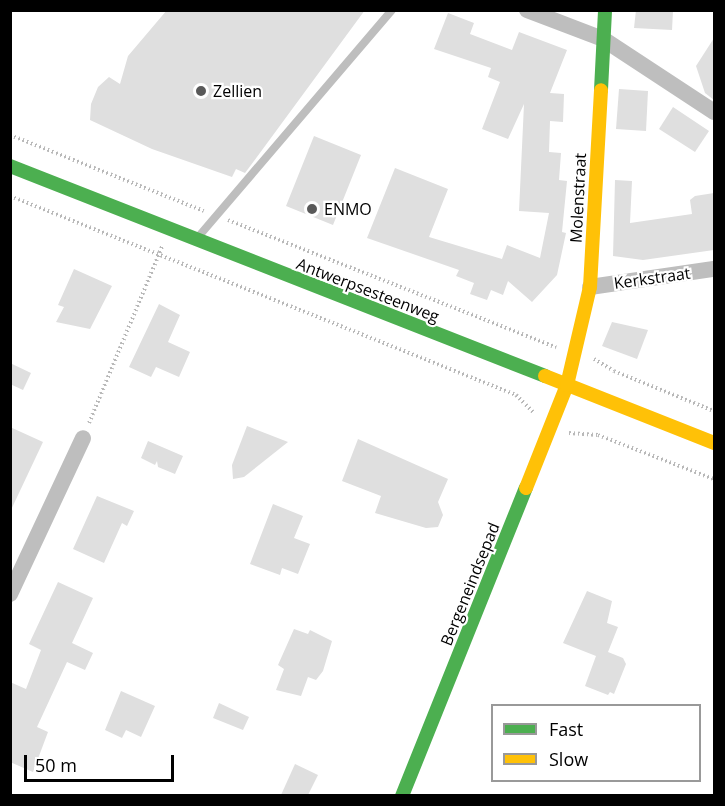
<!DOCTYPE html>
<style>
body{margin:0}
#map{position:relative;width:725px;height:806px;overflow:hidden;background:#fff;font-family:"Open Sans",sans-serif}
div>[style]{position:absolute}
.building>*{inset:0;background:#dfdfdf}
.path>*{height:4px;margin-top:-2px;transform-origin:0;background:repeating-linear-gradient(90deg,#b9b9b9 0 1.5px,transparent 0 4.5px)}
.lane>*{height:8px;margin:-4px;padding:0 4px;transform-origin:4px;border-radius:4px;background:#bebebe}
.street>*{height:16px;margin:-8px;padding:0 8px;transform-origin:8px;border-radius:8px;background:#bebebe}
.fast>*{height:14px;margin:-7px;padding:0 7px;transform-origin:7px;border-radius:7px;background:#4caf50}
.slow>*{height:14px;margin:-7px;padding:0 7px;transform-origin:7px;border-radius:7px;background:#ffc107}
.dots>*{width:16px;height:16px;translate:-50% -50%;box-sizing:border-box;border:3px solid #fff;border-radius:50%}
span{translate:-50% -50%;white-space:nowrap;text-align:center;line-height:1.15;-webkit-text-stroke:4.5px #fff;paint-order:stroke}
.poi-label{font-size:16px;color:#000}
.left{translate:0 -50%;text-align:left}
.street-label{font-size:16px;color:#000}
.frame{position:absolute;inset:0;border:12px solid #000;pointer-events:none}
.legend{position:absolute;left:491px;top:704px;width:210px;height:78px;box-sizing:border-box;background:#fff;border:2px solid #999;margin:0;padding:8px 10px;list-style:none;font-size:18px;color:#000}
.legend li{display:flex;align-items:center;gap:12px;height:30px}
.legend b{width:30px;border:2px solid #999}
.scale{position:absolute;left:24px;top:755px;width:150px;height:27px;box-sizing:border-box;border:3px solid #000;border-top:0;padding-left:8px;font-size:18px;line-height:21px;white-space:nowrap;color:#000;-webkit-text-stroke:4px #fff;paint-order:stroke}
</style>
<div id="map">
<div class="building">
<i style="clip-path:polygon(167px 10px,365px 10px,251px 165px,245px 173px,236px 169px,232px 177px,152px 149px,90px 120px,91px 104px,98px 87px,109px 77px,120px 84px,128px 56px)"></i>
<i style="clip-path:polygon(636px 10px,673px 11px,672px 30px,634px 28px)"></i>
<i style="clip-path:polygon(448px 13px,474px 23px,470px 34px,512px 50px,519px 32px,567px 50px,550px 93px,564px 94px,563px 122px,550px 121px,549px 152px,561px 153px,559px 180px,567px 181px,562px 232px,566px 233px,557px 275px,532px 302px,508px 281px,503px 295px,491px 290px,487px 300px,470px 294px,474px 283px,456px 276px,459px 270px,367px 238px,395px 168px,448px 189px,429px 237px,502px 259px,507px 245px,540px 258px,549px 213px,519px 211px,524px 104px,508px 139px,482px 129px,500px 82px,488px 77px,491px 68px,434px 49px)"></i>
<i style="clip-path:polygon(714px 38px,714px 100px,705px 93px,696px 66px)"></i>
<i style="clip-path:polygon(619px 89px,648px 91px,646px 131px,616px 129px)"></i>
<i style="clip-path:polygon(673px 107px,709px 131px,695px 152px,659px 129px)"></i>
<i style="clip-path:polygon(314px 136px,361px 155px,333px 225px,286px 206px)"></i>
<i style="clip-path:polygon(615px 180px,632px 181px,630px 223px,692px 214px,690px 200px,695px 196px,714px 193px,714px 250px,643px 260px,613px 256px)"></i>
<i style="clip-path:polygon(74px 269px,112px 286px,90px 329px,56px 322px,64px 307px,58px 305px)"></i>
<i style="clip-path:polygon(159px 304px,180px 315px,168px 342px,190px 352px,179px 377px,156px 367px,151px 377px,129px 367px)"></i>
<i style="clip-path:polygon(612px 322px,648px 330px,637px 359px,602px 346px)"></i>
<i style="clip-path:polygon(10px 363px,31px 373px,23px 390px,10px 384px)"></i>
<i style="clip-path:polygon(247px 426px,288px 442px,244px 477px,233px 479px,232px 465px)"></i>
<i style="clip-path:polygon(10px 427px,43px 442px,10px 512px)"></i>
<i style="clip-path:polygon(358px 439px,448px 479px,438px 502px,443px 515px,438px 527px,426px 528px,375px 513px,381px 496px,342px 481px)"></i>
<i style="clip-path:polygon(148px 441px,183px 456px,175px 474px,158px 467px,157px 461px,155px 465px,141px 458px)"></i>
<i style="clip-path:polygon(97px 496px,134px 511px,127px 526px,122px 523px,104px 563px,73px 549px)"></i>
<i style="clip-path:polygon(273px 504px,303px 516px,294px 538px,310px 544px,298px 574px,282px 568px,280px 575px,250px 564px)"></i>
<i style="clip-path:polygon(58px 582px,93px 598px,72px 643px,93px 653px,85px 670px,67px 662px,37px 727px,48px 732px,33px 772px,10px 762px,10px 682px,26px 689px,41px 650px,29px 644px)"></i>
<i style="clip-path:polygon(587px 591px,612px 601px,607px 623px,618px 627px,608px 652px,623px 658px,626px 664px,614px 694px,610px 692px,608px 695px,585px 686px,596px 656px,563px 643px)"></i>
<i style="clip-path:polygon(294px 629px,308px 634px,310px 630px,332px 641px,323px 671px,316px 680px,308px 677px,301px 696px,276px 690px,284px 669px,278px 665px)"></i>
<i style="clip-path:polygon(121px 691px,155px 706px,141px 737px,126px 730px,122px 738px,105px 730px)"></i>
<i style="clip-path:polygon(219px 703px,249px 717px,243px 730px,213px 718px)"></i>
<i style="clip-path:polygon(295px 764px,318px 775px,308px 795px,281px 795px)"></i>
</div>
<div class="path">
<i style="left:10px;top:135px;width:208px;rotate:21.4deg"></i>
<i style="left:10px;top:196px;width:544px;rotate:21.47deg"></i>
<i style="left:516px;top:395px;width:25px;rotate:45deg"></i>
<i style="left:228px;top:220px;width:352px;rotate:21.2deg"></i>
<i style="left:594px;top:359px;width:23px;rotate:31deg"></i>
<i style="left:614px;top:371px;width:108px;rotate:21.8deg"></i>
<i style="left:89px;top:423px;width:191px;rotate:-67.5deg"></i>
<i style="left:569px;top:433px;width:29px;rotate:4deg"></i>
<i style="left:598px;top:435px;width:124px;rotate:20.8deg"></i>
</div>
<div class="lane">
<i style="left:199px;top:236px;width:297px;rotate:-49.5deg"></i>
</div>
<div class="street">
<i style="left:527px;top:10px;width:81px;rotate:20.9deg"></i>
<i style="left:603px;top:39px;width:133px;rotate:33.3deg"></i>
<i style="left:590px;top:287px;width:125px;rotate:-8.3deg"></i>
<i style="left:10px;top:594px;width:172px;rotate:-64.9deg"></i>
</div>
<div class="fast">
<i style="left:601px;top:90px;width:80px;rotate:-87.1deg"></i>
<i style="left:10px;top:166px;width:575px;rotate:21.43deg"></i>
<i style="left:402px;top:796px;width:332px;rotate:-68.1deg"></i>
</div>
<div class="slow">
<i style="left:545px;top:376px;width:182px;rotate:21.6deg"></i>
<i style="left:526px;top:488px;width:111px;rotate:-68.3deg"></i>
<i style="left:567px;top:385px;width:101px;rotate:-76.8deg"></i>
<i style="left:590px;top:287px;width:197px;rotate:-86.8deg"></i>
</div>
<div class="dots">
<i style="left:201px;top:91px;background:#595959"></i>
<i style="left:312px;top:209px;background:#595959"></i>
</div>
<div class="poi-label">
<span class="left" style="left:213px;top:91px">Zellien</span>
<span class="left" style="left:324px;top:209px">ENMO</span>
</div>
<div class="street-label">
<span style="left:578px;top:198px;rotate:-87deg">Molenstraat</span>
<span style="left:652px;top:278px;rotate:-8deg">Kerkstraat</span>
<span style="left:368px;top:290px;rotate:21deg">Antwerpsesteenweg</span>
<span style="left:470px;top:584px;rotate:-68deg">Bergeneindsepad</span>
</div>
<div class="frame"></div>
<ul class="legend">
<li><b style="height:8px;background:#4caf50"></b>Fast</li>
<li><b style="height:8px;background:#ffc107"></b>Slow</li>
</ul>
<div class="scale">50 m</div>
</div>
